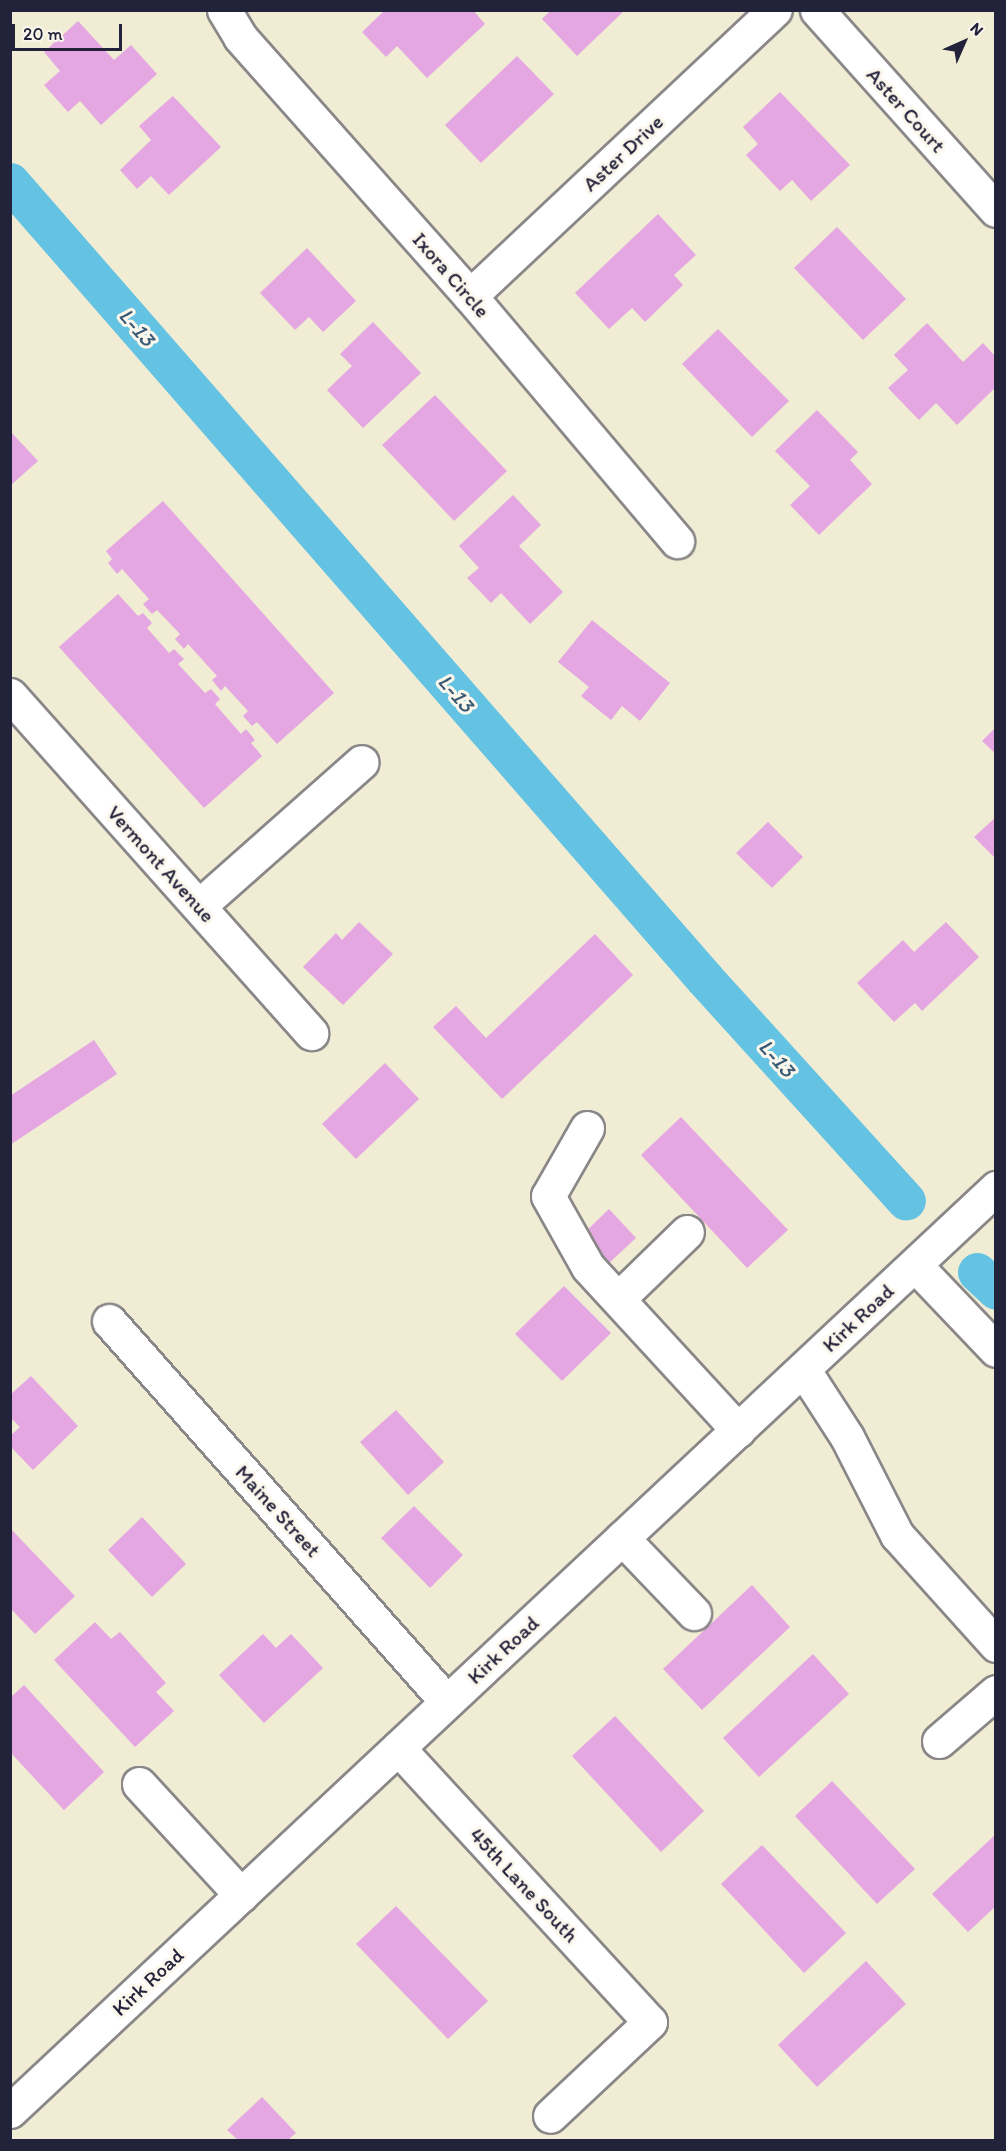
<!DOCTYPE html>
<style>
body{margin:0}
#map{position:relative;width:1006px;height:2151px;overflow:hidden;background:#f1ecd4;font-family:Itim,sans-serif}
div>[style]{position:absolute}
.canal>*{height:39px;margin:-19.5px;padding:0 19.5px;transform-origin:19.5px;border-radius:19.5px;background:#64c3e2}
.building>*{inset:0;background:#e4a7e1}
.roads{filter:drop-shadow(2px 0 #8a8788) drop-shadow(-2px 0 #8a8788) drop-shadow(0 2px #8a8788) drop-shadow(0 -2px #8a8788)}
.minor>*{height:33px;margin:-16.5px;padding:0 16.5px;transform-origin:16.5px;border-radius:16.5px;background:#fff}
span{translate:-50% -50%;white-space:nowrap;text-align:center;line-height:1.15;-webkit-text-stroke:6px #fbf7ec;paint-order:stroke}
.street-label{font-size:21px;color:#22223b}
.water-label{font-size:22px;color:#395a75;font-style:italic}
.frame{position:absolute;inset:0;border:12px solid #22223b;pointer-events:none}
.north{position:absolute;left:934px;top:12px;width:60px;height:60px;-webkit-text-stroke:4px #fbf7ec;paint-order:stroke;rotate:45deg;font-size:16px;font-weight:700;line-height:24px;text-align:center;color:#22223b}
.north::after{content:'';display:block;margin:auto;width:21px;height:27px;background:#22223b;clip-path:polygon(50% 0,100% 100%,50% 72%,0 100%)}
.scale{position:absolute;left:12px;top:24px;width:110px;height:27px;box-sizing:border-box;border:3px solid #22223b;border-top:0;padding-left:8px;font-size:18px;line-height:21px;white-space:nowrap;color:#22223b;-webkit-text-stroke:4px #fbf7ec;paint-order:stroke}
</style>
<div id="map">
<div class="canal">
<i style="left:10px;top:182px;width:1057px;rotate:48.91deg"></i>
<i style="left:705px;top:979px;width:299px;rotate:47.8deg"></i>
<i style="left:977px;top:1272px;width:26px;rotate:43deg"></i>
</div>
<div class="building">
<i style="clip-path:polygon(385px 10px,473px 10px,485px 24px,427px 78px,397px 46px,386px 57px,362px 32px)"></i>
<i style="clip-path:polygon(551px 10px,625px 10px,577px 56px,542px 19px)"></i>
<i style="clip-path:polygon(78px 21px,114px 60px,131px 45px,157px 74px,101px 125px,80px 101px,68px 112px,44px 85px,60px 71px,44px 52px)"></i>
<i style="clip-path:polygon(517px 56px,554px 94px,481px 163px,445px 125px)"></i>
<i style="clip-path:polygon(780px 92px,850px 165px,811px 201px,792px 180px,780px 191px,746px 155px,758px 144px,743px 127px)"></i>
<i style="clip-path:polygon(173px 96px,221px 147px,169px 195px,151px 176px,137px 189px,120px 170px,151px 140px,139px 126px)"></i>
<i style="clip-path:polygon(658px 214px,696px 255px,674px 275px,683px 285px,645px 322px,632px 308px,609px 329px,575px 293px)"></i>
<i style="clip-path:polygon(837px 227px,906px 299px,863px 340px,794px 268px)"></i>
<i style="clip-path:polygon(307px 248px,356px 301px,323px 332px,309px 317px,295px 330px,260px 293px)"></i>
<i style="clip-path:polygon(373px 322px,421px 373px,363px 428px,327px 390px,352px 366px,340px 354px)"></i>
<i style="clip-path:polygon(927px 323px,963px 362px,983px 343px,996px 357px,996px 387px,957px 425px,936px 403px,919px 420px,888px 388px,908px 370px,894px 355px)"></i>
<i style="clip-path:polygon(718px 329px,789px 401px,752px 437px,682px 364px)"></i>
<i style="clip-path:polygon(435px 395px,507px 471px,454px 521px,382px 445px)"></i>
<i style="clip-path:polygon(817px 410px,858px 452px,850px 460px,872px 484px,819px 535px,790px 505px,810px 486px,775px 451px)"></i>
<i style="clip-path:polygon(10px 431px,38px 461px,10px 486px)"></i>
<i style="clip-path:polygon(513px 495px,541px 525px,519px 546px,563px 592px,530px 624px,501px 593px,491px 603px,467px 578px,479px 568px,459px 546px)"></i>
<i style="clip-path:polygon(163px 501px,334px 693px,277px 744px,257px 722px,252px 726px,243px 716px,248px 711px,225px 686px,221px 691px,212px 680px,217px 676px,188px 644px,184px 649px,175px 639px,180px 634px,157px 610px,152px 614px,143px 604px,149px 599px,122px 569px,117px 574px,108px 563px,112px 559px,106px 551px)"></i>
<i style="clip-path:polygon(118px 594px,138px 616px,143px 613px,152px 623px,147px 628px,169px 653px,174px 649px,184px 659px,178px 664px,205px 693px,211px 689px,220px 699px,215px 704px,241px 734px,246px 729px,255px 740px,251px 743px,262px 756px,204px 808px,59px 647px)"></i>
<i style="clip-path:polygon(592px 620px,670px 683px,640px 721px,622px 706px,611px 720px,581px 696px,589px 687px,558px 662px)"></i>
<i style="clip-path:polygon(996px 727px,996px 754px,982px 741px)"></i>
<i style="clip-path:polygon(996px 817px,996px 859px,974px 837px)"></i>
<i style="clip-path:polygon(768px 822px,803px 857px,772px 888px,736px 853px)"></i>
<i style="clip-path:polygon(359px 922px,393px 954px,343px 1005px,303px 967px,336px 933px,342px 940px)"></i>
<i style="clip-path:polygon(946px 922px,979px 957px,922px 1011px,915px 1003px,894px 1022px,857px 983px,903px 940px,914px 952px)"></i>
<i style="clip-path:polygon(595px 934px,633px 975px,502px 1099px,433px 1027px,456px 1006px,486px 1038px)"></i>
<i style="clip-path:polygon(94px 1040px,117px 1074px,10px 1145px,10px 1096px)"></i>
<i style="clip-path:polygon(385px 1063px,419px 1099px,356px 1159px,322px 1124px)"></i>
<i style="clip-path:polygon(681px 1117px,788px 1230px,747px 1268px,641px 1155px)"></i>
<i style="clip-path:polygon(609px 1209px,636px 1238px,608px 1264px,581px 1236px)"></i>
<i style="clip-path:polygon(564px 1286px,611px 1333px,562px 1381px,515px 1334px)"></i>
<i style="clip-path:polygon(31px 1376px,78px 1426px,33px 1470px,10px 1446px,10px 1436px,20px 1427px,10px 1417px,10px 1395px)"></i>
<i style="clip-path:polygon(396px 1410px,444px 1462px,408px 1495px,360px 1442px)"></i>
<i style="clip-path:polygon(414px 1506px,463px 1555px,430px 1588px,381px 1538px)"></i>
<i style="clip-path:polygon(142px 1517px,186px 1564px,152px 1597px,108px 1550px)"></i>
<i style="clip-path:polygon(10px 1528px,75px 1596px,35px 1634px,10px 1608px)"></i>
<i style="clip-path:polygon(752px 1585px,790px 1627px,702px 1710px,663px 1669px)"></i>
<i style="clip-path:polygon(95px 1622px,111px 1639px,120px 1632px,166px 1683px,156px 1692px,174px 1711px,135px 1747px,54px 1660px)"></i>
<i style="clip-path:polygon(263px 1634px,276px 1648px,291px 1634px,323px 1668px,264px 1723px,219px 1675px)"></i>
<i style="clip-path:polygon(813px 1654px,849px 1694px,759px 1777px,723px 1738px)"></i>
<i style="clip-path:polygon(24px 1685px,104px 1772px,64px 1810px,10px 1752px,10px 1698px)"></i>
<i style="clip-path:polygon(615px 1716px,704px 1811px,661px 1852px,572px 1756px)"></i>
<i style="clip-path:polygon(832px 1781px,915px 1869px,877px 1904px,795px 1816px)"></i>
<i style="clip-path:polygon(996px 1834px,996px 1906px,968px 1932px,932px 1894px)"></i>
<i style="clip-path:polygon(762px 1845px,846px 1933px,804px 1973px,721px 1884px)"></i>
<i style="clip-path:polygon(396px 1906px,488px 2001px,448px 2039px,356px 1944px)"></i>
<i style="clip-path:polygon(866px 1961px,906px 2004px,817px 2087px,778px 2045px)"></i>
<i style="clip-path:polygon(262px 2097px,296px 2133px,288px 2140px,238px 2140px,227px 2130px)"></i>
</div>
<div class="roads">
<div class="minor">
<i style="left:224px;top:10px;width:31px;rotate:59deg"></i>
<i style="left:240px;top:37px;width:346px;rotate:48.4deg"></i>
<i style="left:470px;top:296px;width:321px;rotate:49.8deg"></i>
<i style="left:817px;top:10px;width:268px;rotate:48.2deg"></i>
<i style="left:470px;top:296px;width:418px;rotate:-43.2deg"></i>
<i style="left:10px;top:695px;width:453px;rotate:48.3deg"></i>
<i style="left:199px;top:906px;width:217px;rotate:-41.5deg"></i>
<i style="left:587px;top:1128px;width:78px;rotate:119.8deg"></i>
<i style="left:548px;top:1196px;width:81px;rotate:60.6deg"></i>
<i style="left:588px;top:1267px;width:222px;rotate:47.4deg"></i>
<i style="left:915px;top:1265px;width:117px;rotate:46.4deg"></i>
<i style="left:618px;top:1299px;width:96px;rotate:-44.2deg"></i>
<i style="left:109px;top:1321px;width:509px;rotate:48.42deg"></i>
<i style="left:803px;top:1369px;width:81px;rotate:57.1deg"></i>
<i style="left:847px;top:1437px;width:110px;rotate:63deg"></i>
<i style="left:897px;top:1535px;width:148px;rotate:48deg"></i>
<i style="left:622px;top:1538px;width:104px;rotate:46.2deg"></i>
<i style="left:939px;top:1741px;width:75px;rotate:-40.7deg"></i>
<i style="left:398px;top:1748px;width:372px;rotate:47.4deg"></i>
<i style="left:650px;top:2022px;width:137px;rotate:136.8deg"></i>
<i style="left:139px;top:1784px;width:151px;rotate:47.4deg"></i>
<i style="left:10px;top:2111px;width:1351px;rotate:-43.11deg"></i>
</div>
</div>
<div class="street-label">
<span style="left:906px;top:110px;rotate:48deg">Aster Court</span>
<span style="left:623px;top:153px;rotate:-43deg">Aster Drive</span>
<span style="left:451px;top:275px;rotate:49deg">Ixora Circle</span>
<span style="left:161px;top:864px;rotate:48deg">Vermont Avenue</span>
<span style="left:858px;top:1318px;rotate:-43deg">Kirk Road</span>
<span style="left:278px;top:1511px;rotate:48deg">Maine Street</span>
<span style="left:503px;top:1650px;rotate:-43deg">Kirk Road</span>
<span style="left:524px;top:1885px;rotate:47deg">45th Lane South</span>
<span style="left:148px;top:1982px;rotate:-43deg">Kirk Road</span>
</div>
<div class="water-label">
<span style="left:137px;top:327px;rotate:49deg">L-13</span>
<span style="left:456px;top:693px;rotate:49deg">L-13</span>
<span style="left:777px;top:1058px;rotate:48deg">L-13</span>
</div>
<div class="frame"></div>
<div class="north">N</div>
<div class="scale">20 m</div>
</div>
